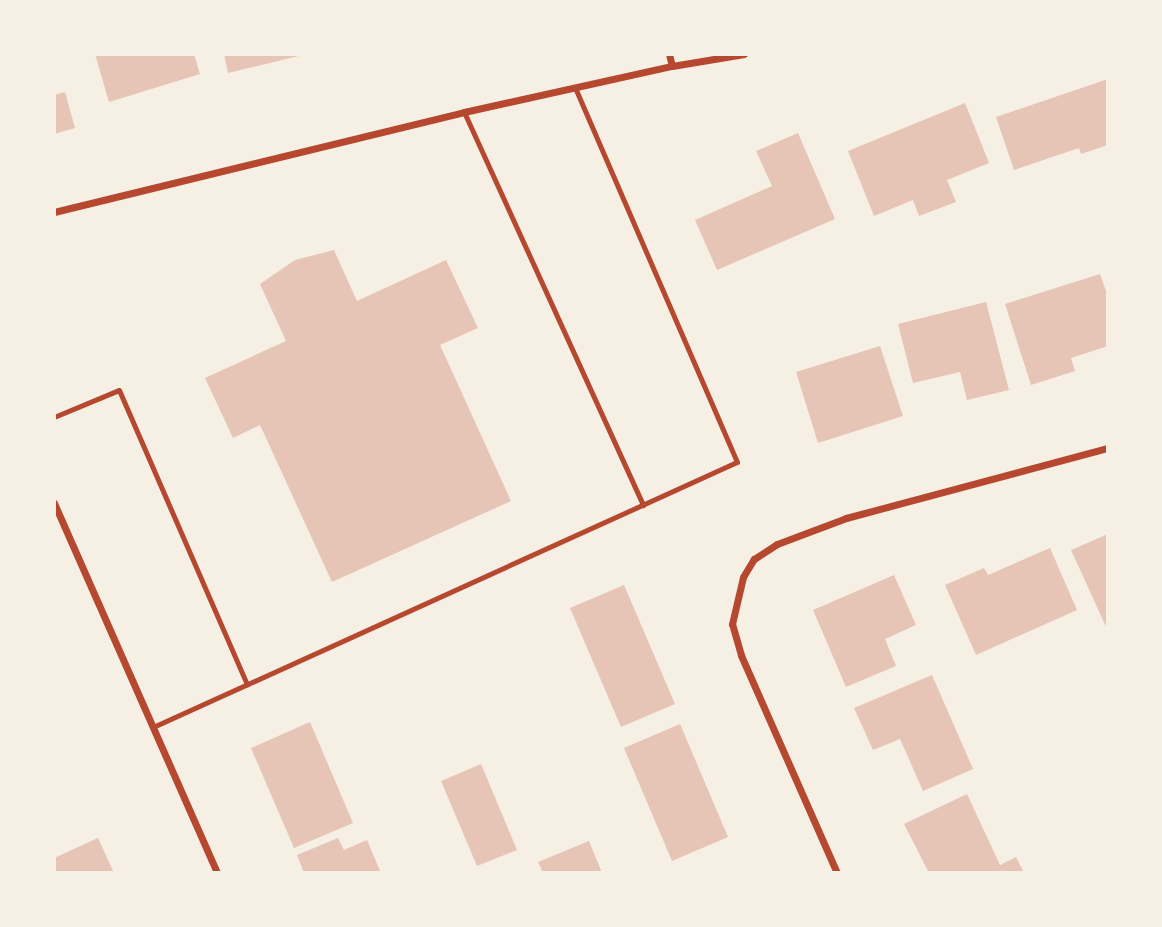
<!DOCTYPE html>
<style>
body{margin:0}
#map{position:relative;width:1162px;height:927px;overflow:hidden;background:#f6efe4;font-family:"Fira Sans",sans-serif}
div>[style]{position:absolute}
.building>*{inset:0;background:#e6c5b7}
.service>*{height:5px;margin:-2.5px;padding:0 2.5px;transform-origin:2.5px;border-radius:2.5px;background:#b5482f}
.minor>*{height:7px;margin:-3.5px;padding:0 3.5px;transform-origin:3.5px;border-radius:3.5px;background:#b5482f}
span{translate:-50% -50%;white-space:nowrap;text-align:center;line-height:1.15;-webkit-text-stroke:5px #f6efe4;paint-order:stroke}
.frame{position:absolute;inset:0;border:56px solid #f6efe4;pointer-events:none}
</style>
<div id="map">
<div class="building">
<i style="clip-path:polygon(95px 54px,194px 54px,200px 74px,109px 102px)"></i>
<i style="clip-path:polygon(224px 54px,303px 54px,303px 55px,228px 73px)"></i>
<i style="clip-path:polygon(1108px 79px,1108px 145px,1081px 154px,1079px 148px,1014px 170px,996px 117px)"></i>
<i style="clip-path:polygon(65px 92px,75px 128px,54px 134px,54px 95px)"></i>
<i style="clip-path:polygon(965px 103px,989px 163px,947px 180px,956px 202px,919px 216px,913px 200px,874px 216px,848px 151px)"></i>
<i style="clip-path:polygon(798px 133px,835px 219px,717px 270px,695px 220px,772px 186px,756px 151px)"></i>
<i style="clip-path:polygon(334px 250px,357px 301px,446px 260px,478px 328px,440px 345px,511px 501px,332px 582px,260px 425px,233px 438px,205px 378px,286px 341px,260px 284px,295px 260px)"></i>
<i style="clip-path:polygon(1100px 274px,1108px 297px,1108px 346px,1071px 358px,1075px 371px,1031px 385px,1005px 304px)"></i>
<i style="clip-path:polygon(986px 302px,1009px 390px,967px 400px,960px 372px,913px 383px,898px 324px)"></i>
<i style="clip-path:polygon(880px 346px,903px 416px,818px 443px,796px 372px)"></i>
<i style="clip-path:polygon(1108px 534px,1108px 631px,1071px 550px)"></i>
<i style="clip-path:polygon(1050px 548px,1077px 610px,976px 655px,945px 585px,984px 568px,988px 575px)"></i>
<i style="clip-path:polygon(894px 575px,916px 625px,885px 639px,896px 666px,846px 687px,813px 610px)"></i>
<i style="clip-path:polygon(624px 585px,675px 704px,621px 727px,570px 608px)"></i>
<i style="clip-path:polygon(932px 675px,973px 769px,923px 791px,900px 739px,873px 750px,854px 708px)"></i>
<i style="clip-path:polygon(310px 722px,353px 823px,294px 848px,251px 748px)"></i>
<i style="clip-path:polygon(680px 724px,728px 837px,672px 861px,624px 748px)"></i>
<i style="clip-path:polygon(481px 764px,517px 850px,477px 866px,441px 781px)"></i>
<i style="clip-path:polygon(967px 794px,1000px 865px,1016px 857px,1024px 873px,929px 873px,904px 824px)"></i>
<i style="clip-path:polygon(98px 838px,114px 873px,54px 873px,54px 858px)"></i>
<i style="clip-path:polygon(338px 838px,344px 850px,367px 840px,381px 873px,304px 873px,297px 855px)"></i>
<i style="clip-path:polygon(589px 841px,602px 873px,543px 873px,538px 862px)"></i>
</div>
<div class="service">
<i style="left:464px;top:112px;width:432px;rotate:65.5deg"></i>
<i style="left:54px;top:417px;width:70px;rotate:-22.6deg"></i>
<i style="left:119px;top:390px;width:321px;rotate:66.5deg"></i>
<i style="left:153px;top:727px;width:641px;rotate:-24.41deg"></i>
<i style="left:737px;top:462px;width:408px;rotate:-113.4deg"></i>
</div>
<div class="minor">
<i style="left:669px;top:54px;width:12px;rotate:76deg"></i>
<i style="left:54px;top:212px;width:422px;rotate:-13.7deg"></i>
<i style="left:464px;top:112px;width:213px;rotate:-12.5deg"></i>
<i style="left:672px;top:66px;width:73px;rotate:-9.5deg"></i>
<i style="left:54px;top:503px;width:404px;rotate:66.2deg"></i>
<i style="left:837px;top:873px;width:238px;rotate:-113.8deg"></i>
<i style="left:741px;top:655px;width:32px;rotate:-106deg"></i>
<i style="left:732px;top:624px;width:48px;rotate:-76.8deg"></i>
<i style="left:743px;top:577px;width:21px;rotate:-59deg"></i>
<i style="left:754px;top:559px;width:27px;rotate:-33deg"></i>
<i style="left:777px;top:544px;width:74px;rotate:-20.6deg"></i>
<i style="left:846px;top:518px;width:271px;rotate:-15deg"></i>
</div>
<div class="frame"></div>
</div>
